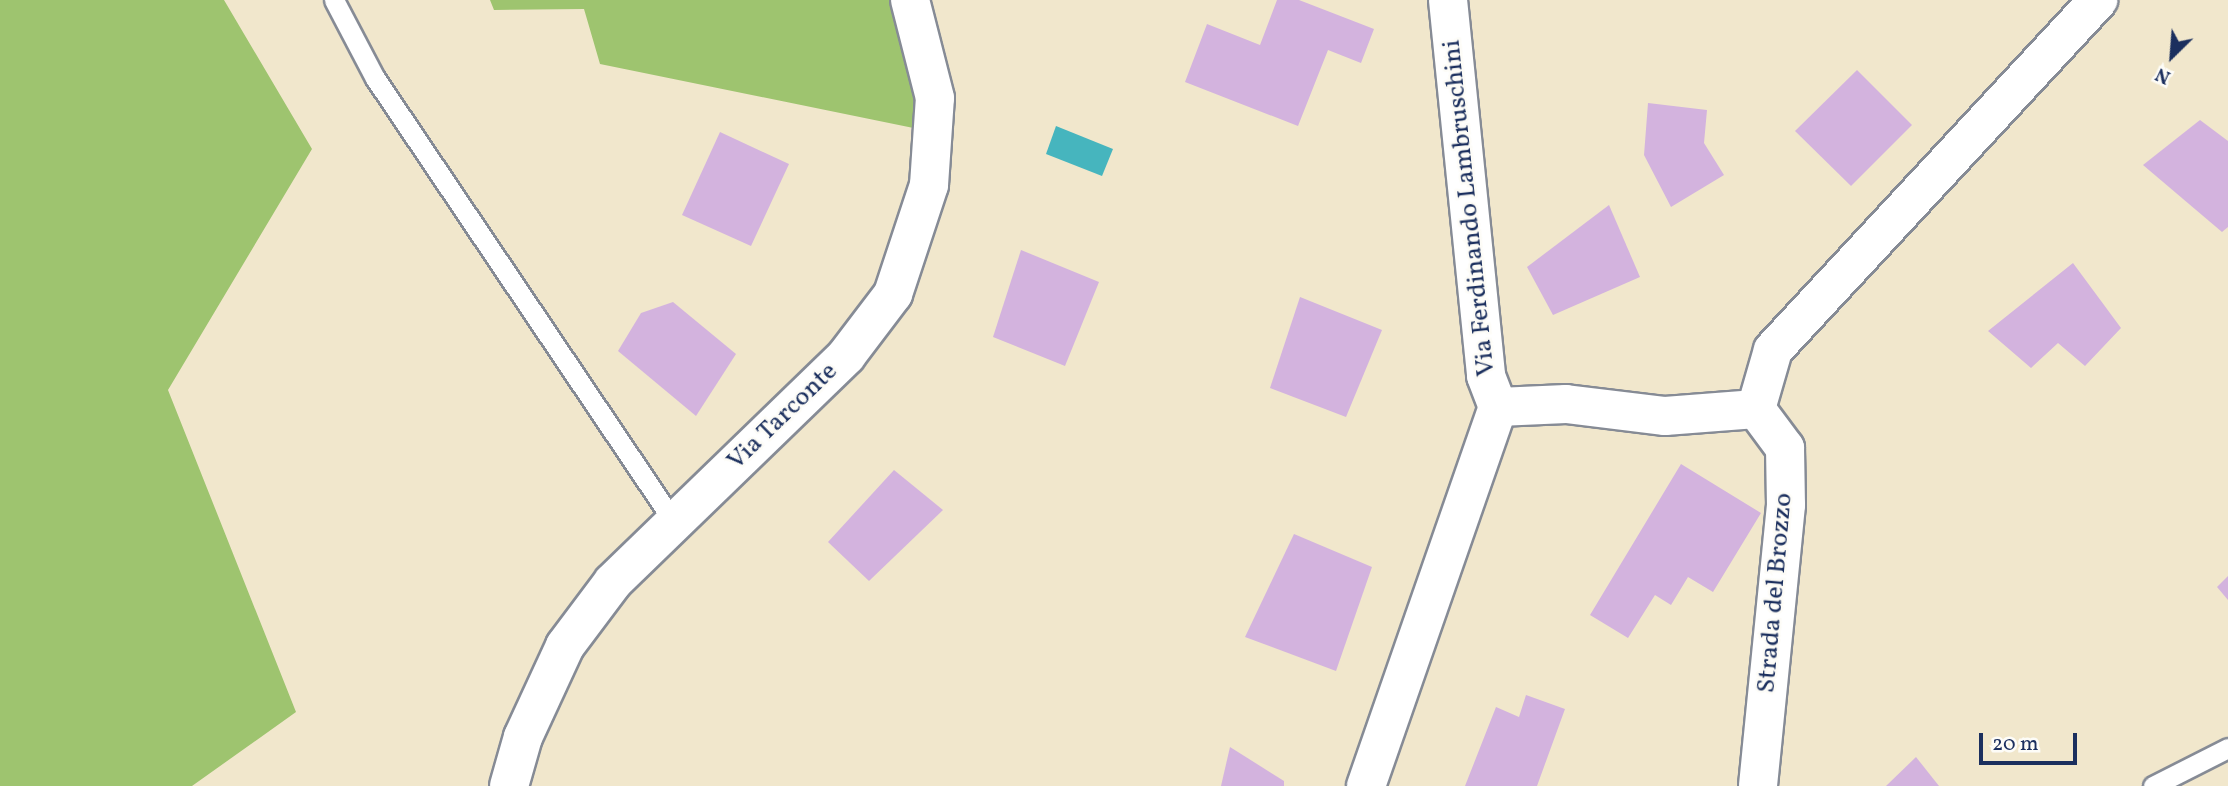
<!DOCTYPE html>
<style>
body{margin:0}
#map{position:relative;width:2228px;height:786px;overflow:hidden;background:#f1e7cc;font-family:Vollkorn,serif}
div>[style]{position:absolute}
.green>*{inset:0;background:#9ec46f}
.water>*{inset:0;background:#46b5be}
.building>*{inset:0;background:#d3b3de}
.roads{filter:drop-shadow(2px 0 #868b95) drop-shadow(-2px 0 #868b95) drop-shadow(0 2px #868b95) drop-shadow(0 -2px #868b95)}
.service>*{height:19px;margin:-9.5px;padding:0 9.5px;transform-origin:9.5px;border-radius:9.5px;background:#fff}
.minor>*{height:38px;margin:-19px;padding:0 19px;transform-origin:19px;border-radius:19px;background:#fff}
span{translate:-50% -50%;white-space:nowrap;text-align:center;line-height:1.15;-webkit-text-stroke:5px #fdfcf7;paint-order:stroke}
.street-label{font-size:26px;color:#1b2f5e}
.north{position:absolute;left:2137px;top:21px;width:70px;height:70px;-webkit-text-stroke:5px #fdfcf7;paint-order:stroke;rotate:205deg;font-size:19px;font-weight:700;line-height:28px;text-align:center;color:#1b2f5e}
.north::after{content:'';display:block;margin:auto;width:24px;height:32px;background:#1b2f5e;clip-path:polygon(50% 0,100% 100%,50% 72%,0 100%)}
.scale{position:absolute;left:1979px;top:733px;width:98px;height:32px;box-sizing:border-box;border:4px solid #1b2f5e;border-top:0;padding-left:9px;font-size:21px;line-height:24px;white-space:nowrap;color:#1b2f5e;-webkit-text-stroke:5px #fdfcf7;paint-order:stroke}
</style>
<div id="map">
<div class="green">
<i style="clip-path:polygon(0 0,224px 0,312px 149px,168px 390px,296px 712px,192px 786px,0 786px)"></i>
<i style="clip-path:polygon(490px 0,910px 0,933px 132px,600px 64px,584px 9px,494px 10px)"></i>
</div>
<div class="water">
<i style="clip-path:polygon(1056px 126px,1113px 149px,1102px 176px,1046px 154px)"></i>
</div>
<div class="building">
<i style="clip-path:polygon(1277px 0,1299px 0,1374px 29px,1361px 63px,1328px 50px,1298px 126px,1185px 82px,1207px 24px,1260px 45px)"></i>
<i style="clip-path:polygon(1857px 70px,1912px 125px,1851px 186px,1795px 131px)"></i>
<i style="clip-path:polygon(1648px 103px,1707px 110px,1704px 143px,1724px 175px,1671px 207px,1644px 155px)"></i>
<i style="clip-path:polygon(2200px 120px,2228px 141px,2228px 227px,2222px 232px,2143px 165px)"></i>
<i style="clip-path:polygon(720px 132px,789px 164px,751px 246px,682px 215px)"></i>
<i style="clip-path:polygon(1609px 205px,1640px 277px,1553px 315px,1527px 267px)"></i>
<i style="clip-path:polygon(1021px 250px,1099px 282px,1065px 366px,993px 337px)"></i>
<i style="clip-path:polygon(2073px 263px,2121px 328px,2085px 366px,2058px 343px,2031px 368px,1988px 331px)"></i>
<i style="clip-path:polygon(1300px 297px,1382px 330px,1346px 417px,1270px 388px)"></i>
<i style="clip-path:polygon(673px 302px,736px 354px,696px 416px,618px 351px,641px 313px)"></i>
<i style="clip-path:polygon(1681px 464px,1761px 513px,1713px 592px,1688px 577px,1671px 605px,1655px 595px,1628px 638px,1590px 615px)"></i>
<i style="clip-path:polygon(894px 470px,943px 510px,869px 581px,828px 542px)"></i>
<i style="clip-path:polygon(1294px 534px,1372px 567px,1336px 671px,1245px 637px)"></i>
<i style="clip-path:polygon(2228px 576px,2228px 600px,2217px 587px)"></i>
<i style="clip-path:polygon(1526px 695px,1565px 709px,1537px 786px,1465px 786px,1496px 707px,1519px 717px)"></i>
<i style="clip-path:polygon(1230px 747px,1284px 781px,1284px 786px,1221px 786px)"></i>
<i style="clip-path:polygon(1916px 757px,1939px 786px,1886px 786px)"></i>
</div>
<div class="roads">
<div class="service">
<i style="left:334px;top:0;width:88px;rotate:62.3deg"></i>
<i style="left:375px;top:78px;width:535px;rotate:56.04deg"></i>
<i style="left:2153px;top:786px;width:84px;rotate:-26.9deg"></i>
</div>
<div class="minor">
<i style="left:1448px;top:0;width:378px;rotate:84.2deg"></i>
<i style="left:1486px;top:376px;width:33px;rotate:69deg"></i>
<i style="left:1498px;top:407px;width:68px;rotate:-2.5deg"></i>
<i style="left:1566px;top:404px;width:100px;rotate:6.9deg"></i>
<i style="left:1665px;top:416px;width:91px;rotate:-4.4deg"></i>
<i style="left:1756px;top:409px;width:61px;rotate:-73.9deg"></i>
<i style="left:1773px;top:350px;width:478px;rotate:-47.1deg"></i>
<i style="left:1756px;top:409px;width:49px;rotate:53.4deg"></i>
<i style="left:1785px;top:448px;width:57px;rotate:89deg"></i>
<i style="left:1786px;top:505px;width:282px;rotate:95.7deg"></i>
<i style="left:509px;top:786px;width:51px;rotate:-74.1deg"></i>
<i style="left:523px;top:737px;width:100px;rotate:-65.2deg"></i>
<i style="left:565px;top:646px;width:80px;rotate:-53.1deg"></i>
<i style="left:613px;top:582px;width:325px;rotate:-44.1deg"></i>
<i style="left:846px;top:356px;width:78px;rotate:-52.8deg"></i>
<i style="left:893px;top:294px;width:115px;rotate:-71.7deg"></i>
<i style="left:929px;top:185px;width:87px;rotate:-86.1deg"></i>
<i style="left:935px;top:98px;width:101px;rotate:-104.3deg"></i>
<i style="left:1366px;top:786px;width:401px;rotate:-70.8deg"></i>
</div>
</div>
<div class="street-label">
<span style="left:1470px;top:208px;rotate:-96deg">Via Ferdinando Lambruschini</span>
<span style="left:783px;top:417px;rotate:-44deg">Via Tarconte</span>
<span style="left:1776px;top:593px;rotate:-85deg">Strada del Brozzo</span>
</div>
<div class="north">N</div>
<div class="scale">20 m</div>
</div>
